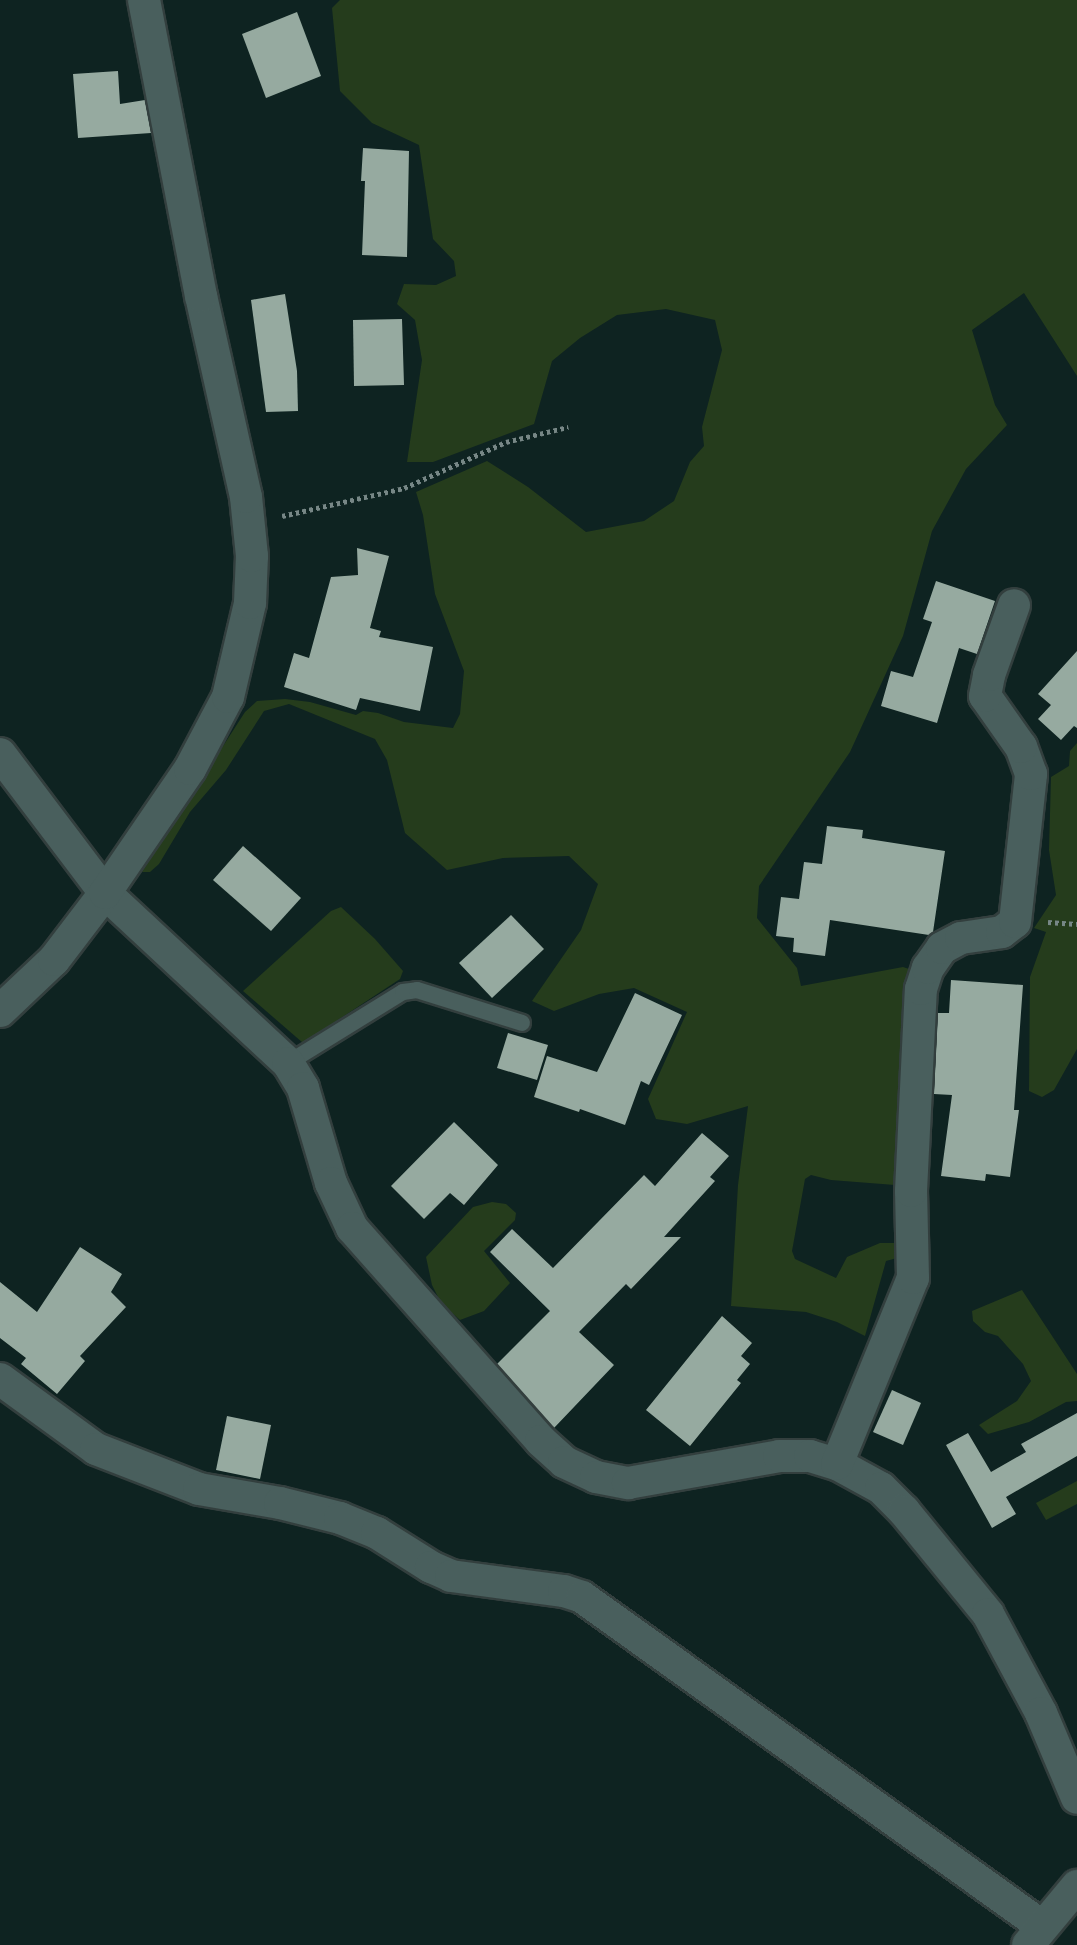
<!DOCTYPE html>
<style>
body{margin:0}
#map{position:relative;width:1077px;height:1945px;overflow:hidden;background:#0e2321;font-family:Figtree,sans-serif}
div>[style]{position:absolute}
.green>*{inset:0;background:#253c1c}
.building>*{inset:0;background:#96aaa0}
.path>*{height:4.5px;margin-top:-2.25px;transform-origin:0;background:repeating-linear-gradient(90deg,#778786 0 3.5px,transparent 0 7px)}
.roads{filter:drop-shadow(2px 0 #333f3e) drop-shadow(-2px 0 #333f3e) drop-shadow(0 2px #333f3e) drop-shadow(0 -2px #333f3e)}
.lane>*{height:16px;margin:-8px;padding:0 8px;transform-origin:8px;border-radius:8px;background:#495f5d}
.street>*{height:32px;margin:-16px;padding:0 16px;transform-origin:16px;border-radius:16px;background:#495f5d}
span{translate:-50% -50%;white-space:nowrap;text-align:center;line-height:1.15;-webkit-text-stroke:7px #0e2321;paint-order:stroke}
</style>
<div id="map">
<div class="green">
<i style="clip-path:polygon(340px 0,1077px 0,1077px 376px,1024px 293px,972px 330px,995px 405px,1007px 425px,966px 469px,932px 531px,903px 636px,850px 752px,759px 886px,757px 918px,797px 968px,801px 986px,903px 967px,909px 969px,895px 1185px,831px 1180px,811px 1175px,805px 1179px,792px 1251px,795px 1259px,836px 1278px,847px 1257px,880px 1243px,897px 1243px,897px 1258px,886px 1261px,865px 1336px,837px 1322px,806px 1312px,731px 1306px,738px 1185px,748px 1106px,687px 1124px,656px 1119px,648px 1099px,687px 1012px,634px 988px,599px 994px,554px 1011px,532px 1001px,581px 930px,598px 884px,569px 856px,503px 858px,447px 870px,405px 833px,387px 760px,375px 739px,289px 704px,264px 711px,226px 770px,190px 812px,159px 864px,150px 872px,142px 872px,245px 712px,257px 701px,285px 699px,310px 702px,356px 715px,363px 711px,378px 713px,404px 722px,453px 728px,460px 714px,464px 671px,435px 594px,423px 515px,416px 492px,487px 461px,528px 487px,586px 532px,644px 521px,674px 501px,690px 462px,704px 446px,702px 427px,722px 350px,715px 320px,666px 309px,617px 315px,580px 338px,552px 361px,534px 424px,433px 462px,407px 462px,422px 360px,415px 320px,397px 304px,404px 284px,436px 285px,456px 276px,454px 261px,433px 239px,419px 145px,372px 123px,340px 91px,332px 8px)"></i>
<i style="clip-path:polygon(1077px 743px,1077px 1049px,1054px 1090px,1042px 1097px,1029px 1091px,1030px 977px,1046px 932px,1034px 928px,1056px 895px,1049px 850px,1051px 777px,1069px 766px,1070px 751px)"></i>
<i style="clip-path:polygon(341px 907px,375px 939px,403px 971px,400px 979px,303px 1043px,243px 991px,331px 911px)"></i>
<i style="clip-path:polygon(492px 1202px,506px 1204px,516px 1213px,515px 1220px,484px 1251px,510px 1283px,484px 1311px,460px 1320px,441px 1303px,432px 1285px,426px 1257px,473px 1207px)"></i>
<i style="clip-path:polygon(1022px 1290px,1077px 1374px,1077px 1401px,1066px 1402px,1029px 1422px,988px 1434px,979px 1425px,1017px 1401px,1031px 1381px,1023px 1364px,998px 1336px,985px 1332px,973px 1321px,972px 1311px)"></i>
<i style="clip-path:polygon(1077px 1481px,1077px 1504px,1046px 1520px,1036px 1503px)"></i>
</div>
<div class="building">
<i style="clip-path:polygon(297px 12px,321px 76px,266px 98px,242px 34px)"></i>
<i style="clip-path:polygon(118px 71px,120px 104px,145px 100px,151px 133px,78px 138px,73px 74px)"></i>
<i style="clip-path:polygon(363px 148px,409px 151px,407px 257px,362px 255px,365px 181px,361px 181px)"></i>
<i style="clip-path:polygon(285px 294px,297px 371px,298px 411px,266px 412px,251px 300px)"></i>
<i style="clip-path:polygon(402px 319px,404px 385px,354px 386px,353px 320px)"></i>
<i style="clip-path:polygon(357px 548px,389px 556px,370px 628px,381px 631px,379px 637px,433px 647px,420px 711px,360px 698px,356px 710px,284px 687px,294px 653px,309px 658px,331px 577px,358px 575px)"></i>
<i style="clip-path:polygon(936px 581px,995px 601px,977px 654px,959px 648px,937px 723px,881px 706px,891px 671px,913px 677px,932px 622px,923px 619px)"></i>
<i style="clip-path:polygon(1077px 651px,1077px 728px,1074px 726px,1061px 740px,1038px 719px,1051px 705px,1038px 694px)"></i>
<i style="clip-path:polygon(827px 826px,863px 830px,862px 838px,945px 851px,933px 932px,929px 935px,830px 920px,825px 956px,793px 952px,794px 938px,776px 936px,781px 897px,799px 899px,804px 862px,822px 864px)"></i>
<i style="clip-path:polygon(243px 846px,301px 898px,271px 931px,213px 880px)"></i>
<i style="clip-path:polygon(511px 915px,544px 949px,492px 998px,459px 963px)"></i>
<i style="clip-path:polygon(951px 980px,1023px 985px,1014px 1110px,1019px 1110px,1010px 1177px,986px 1174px,985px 1181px,941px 1176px,952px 1095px,934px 1094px,938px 1013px,949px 1013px)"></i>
<i style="clip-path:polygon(635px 993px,682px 1015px,649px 1085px,641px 1081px,625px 1125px,580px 1109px,579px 1112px,534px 1097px,547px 1056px,597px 1072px)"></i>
<i style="clip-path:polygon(508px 1033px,548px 1045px,537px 1080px,497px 1068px)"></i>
<i style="clip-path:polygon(454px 1122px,498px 1165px,464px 1205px,450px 1193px,424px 1219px,391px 1186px)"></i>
<i style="clip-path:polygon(702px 1133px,729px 1156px,710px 1177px,715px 1181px,664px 1237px,681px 1237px,631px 1289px,626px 1284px,579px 1332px,614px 1365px,554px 1428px,497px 1364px,550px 1311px,490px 1252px,512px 1229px,553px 1268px,644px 1175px,655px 1186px)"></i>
<i style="clip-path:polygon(80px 1247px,122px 1274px,111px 1292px,126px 1307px,80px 1356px,85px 1361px,57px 1394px,21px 1364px,26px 1358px,0 1338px,0 1282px,37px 1312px)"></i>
<i style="clip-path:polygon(722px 1316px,752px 1343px,741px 1356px,750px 1364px,737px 1380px,741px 1383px,690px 1446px,646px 1410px)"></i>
<i style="clip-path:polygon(892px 1390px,921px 1403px,903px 1445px,873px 1432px)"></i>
<i style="clip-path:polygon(1077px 1413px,1077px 1456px,1006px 1497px,1016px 1514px,992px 1528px,946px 1445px,968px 1433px,991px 1472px,1026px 1452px,1021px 1444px)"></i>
<i style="clip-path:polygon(227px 1416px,271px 1425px,260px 1479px,216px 1470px)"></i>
</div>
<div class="path">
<i style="left:282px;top:516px;width:125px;rotate:-12.9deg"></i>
<i style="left:404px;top:488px;width:112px;rotate:-24.3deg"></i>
<i style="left:506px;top:442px;width:64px;rotate:-13.6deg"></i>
<i style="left:1048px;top:922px;width:29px;rotate:4deg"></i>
</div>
<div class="roads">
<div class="lane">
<i style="left:288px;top:1063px;width:135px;rotate:-31.7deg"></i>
<i style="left:403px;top:992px;width:14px;rotate:-8deg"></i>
<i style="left:417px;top:990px;width:110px;rotate:17.4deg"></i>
</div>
<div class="street">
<i style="left:0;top:754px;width:174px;rotate:52.9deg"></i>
<i style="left:105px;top:893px;width:250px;rotate:42.9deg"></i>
<i style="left:288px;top:1063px;width:29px;rotate:59deg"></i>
<i style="left:303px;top:1088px;width:99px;rotate:73.6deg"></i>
<i style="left:331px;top:1183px;width:50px;rotate:65deg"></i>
<i style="left:352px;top:1228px;width:285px;rotate:48.4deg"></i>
<i style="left:541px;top:1441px;width:31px;rotate:42deg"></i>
<i style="left:564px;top:1462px;width:35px;rotate:25deg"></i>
<i style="left:596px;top:1477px;width:33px;rotate:11deg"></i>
<i style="left:628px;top:1483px;width:153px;rotate:-10.1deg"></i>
<i style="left:779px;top:1456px;width:31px"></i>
<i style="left:810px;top:1456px;width:28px;rotate:17deg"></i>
<i style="left:837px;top:1464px;width:50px;rotate:28.6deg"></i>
<i style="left:881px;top:1488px;width:33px;rotate:45deg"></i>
<i style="left:904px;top:1511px;width:133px;rotate:50.8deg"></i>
<i style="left:988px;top:1614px;width:112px;rotate:61.8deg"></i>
<i style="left:1041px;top:1713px;width:92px;rotate:67deg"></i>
<i style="left:0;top:1011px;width:74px;rotate:-43.4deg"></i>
<i style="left:54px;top:960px;width:84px;rotate:-52.7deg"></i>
<i style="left:105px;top:893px;width:150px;rotate:-55.6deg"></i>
<i style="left:190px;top:769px;width:81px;rotate:-62.2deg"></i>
<i style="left:228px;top:697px;width:97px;rotate:-76.8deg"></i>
<i style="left:250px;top:603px;width:47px;rotate:-87.6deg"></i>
<i style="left:252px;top:556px;width:59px;rotate:-95.8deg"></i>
<i style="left:246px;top:497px;width:206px;rotate:-102.6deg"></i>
<i style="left:201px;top:296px;width:301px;rotate:-100.9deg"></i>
<i style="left:0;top:1379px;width:119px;rotate:36.1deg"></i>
<i style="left:96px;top:1449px;width:110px;rotate:21.2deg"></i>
<i style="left:199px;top:1489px;width:82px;rotate:9.8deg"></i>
<i style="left:280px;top:1503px;width:62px;rotate:14deg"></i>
<i style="left:340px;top:1518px;width:40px;rotate:22deg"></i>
<i style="left:377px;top:1533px;width:64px;rotate:32.2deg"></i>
<i style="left:431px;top:1567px;width:22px;rotate:24deg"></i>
<i style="left:451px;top:1576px;width:114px;rotate:7.6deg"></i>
<i style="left:564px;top:1591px;width:19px;rotate:18deg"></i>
<i style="left:582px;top:1597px;width:566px;rotate:35.57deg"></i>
<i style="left:837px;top:1464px;width:201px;rotate:-67.8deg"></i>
<i style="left:913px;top:1278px;width:87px;rotate:-91.3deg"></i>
<i style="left:911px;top:1191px;width:202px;rotate:-87.2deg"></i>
<i style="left:921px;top:989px;width:22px;rotate:-72deg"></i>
<i style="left:928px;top:968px;width:24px;rotate:-55deg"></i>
<i style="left:942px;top:948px;width:21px;rotate:-28deg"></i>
<i style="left:961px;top:938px;width:41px;rotate:-8.3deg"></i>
<i style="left:1002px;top:932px;width:16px;rotate:-38deg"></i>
<i style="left:1015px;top:922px;width:149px;rotate:-83.8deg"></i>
<i style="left:1031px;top:774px;width:29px;rotate:-110deg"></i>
<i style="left:1021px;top:747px;width:62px;rotate:-125.2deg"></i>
<i style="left:985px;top:696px;width:21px;rotate:-79deg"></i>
<i style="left:989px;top:675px;width:74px;rotate:-70.3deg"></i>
<i style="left:1028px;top:1945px;width:77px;rotate:-50.3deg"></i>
</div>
</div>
</div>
